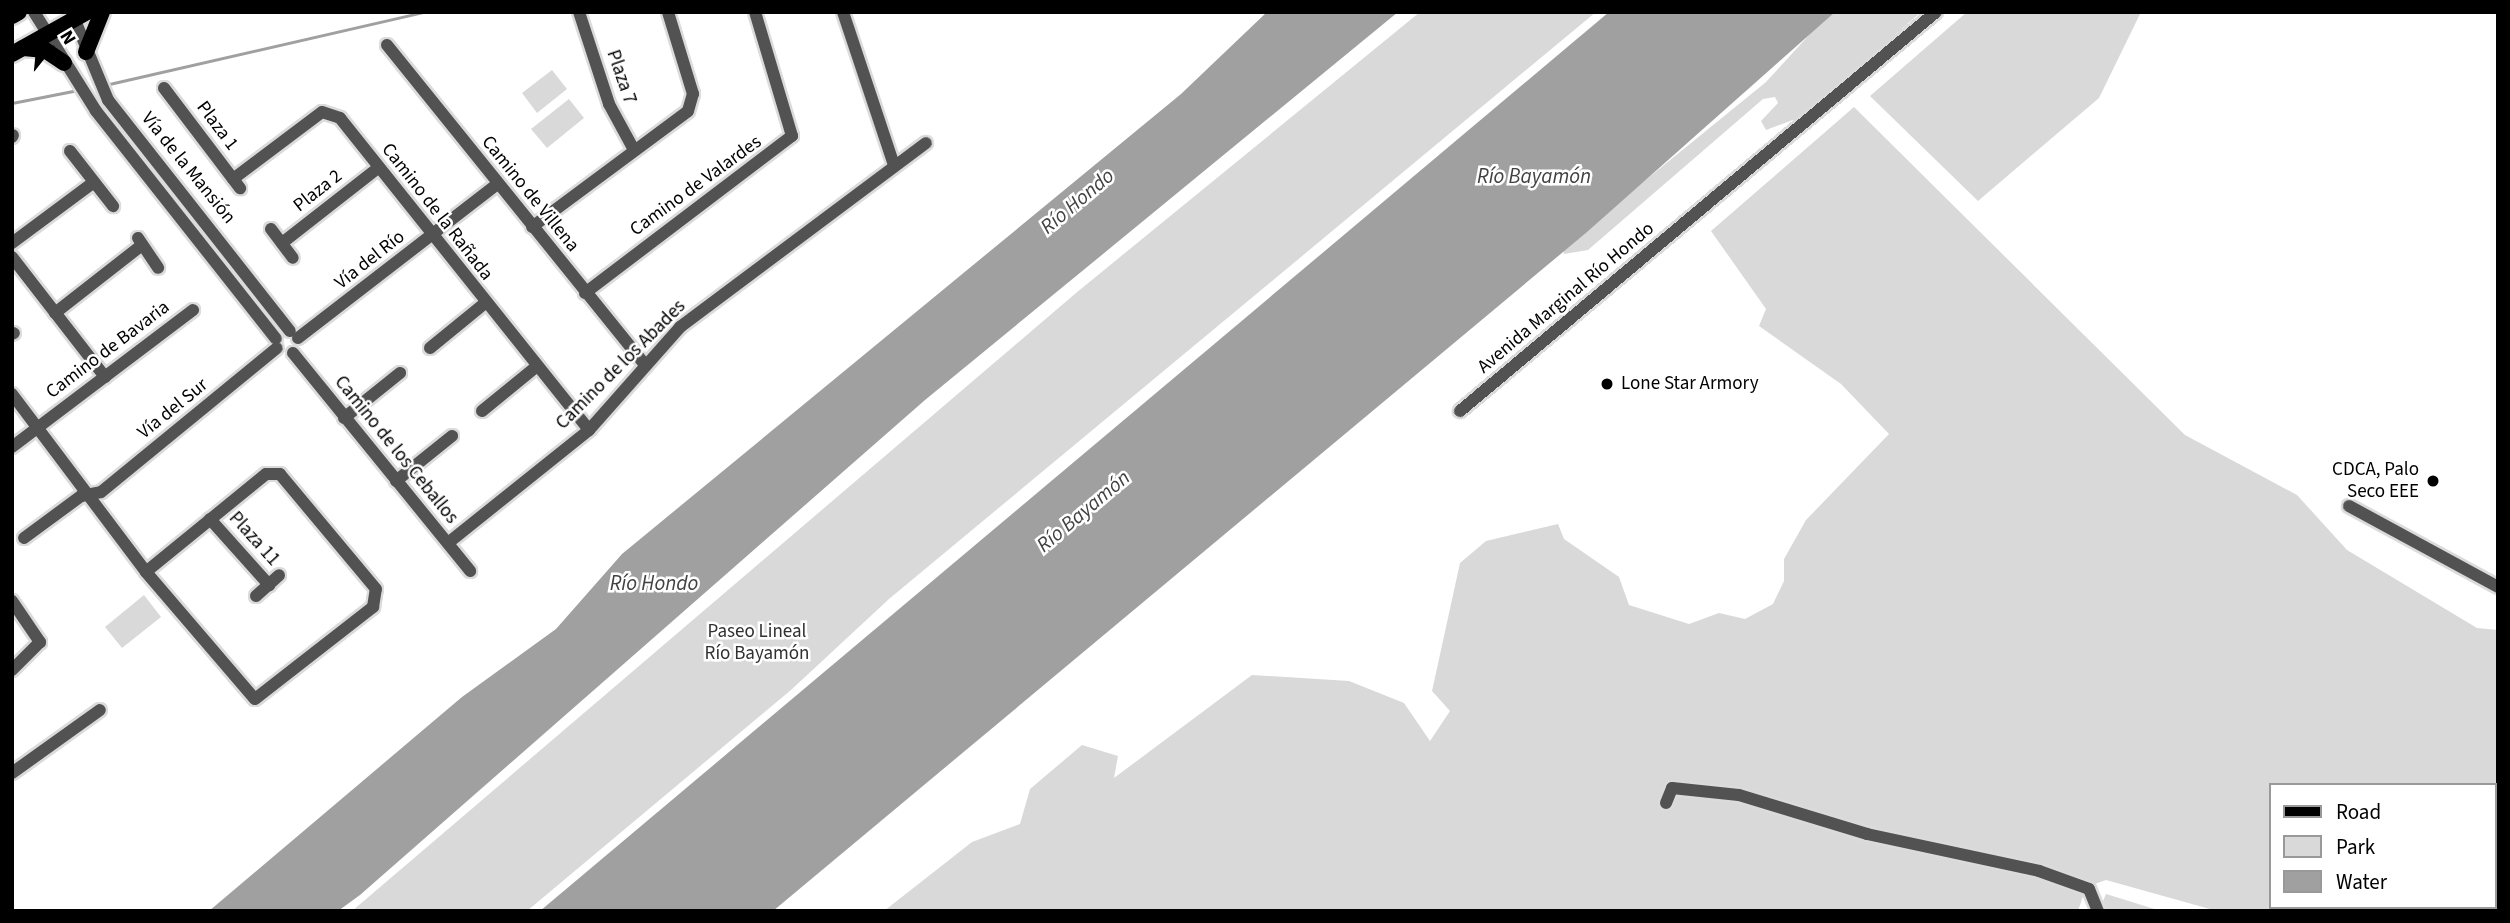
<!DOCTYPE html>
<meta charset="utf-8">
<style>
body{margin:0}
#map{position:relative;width:2510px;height:923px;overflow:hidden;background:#fff;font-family:"Source Sans 3",sans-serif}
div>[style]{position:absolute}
.green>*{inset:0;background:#d9d9d9}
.water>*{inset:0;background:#a0a0a0}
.stream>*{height:2.5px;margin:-1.25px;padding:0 1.25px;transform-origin:1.25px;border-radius:1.25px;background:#a0a0a0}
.roads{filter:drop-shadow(2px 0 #dbdbdb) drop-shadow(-2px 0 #dbdbdb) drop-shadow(0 2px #dbdbdb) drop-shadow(0 -2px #dbdbdb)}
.minor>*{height:12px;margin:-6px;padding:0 6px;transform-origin:6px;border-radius:6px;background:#525252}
.major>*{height:16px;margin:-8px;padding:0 8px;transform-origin:8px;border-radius:8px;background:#000}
.dots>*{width:19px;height:19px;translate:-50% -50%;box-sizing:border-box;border:4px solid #fff;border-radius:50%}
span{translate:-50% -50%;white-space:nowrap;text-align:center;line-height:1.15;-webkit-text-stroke:5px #fff;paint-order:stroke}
.street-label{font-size:19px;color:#000}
.poi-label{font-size:19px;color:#000}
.left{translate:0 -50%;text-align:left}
.right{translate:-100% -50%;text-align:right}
.park-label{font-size:19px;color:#303030}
.water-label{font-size:21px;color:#414141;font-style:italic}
.frame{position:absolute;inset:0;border:14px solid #000;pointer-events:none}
.legend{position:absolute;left:2269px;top:783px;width:228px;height:126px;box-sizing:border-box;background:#fff;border:2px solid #999;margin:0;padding:9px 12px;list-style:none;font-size:21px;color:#000}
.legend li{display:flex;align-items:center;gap:14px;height:35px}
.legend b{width:35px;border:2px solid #999}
.north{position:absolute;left:14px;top:14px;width:70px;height:70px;-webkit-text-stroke:5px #fff;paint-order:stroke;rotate:59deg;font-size:19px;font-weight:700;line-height:28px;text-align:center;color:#000}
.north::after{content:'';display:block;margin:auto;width:24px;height:32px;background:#000;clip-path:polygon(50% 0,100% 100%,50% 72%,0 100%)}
</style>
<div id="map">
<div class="green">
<i style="clip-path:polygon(1420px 12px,1596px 12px,889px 599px,791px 690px,527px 911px,352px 911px,1076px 293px)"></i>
<i style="clip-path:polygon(1830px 12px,1921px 12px,1804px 116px,1766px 130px,1761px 121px,1778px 103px,1775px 97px,1763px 99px,1588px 250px,1564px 254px,1562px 248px,1766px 82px)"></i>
<i style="clip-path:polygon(1967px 12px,2141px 12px,2099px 98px,1978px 201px,1870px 96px)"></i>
<i style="clip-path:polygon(552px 70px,567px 89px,537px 113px,522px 93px)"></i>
<i style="clip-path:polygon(569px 99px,584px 118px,547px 148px,531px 129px)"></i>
<i style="clip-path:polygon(evenodd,1854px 107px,2185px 435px,2297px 495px,2347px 550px,2477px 628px,2498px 630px,2498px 911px,2217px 911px,2106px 880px,2086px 887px,2078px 911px,884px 911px,972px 842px,1020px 824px,1030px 789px,1082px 745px,1118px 756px,1114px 778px,1252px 675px,1349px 681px,1404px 703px,1430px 741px,1450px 711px,1432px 691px,1460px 563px,1486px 541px,1558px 524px,1564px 539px,1619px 577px,1629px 605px,1689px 624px,1719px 613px,1745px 619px,1773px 604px,1784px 581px,1784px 559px,1806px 520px,1889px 434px,1841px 384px,1759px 326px,1766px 309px,1711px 231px,1854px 107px,2270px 785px,2494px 785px,2494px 907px,2270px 907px,2270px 785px)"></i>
<i style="clip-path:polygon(144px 595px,161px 617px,122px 648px,105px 627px)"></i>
<i style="clip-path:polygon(2106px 894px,2161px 911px,2099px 911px)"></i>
</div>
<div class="water">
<i style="clip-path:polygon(1267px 12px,1398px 12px,925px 400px,360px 895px,338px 911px,209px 911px,462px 697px,556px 629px,622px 554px,1181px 94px)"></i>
<i style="clip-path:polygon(1609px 12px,1835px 12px,1587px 232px,773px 911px,540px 911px)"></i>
</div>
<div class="stream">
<i style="left:105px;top:85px;width:328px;rotate:-12.9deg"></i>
<i style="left:12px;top:103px;width:67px;rotate:-11.1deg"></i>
</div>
<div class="roads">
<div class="minor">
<i style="left:34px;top:12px;width:117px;rotate:57.9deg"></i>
<i style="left:96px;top:111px;width:290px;rotate:51.7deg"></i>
<i style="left:579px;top:12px;width:97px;rotate:71.9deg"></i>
<i style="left:609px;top:104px;width:52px;rotate:61.5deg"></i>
<i style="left:843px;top:12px;width:161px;rotate:71.6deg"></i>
<i style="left:72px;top:13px;width:94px;rotate:67.5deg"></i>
<i style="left:108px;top:100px;width:294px;rotate:51.8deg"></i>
<i style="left:387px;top:45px;width:411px;rotate:51.1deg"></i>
<i style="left:164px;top:88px;width:126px;rotate:52.8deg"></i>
<i style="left:12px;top:137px;width:2px;rotate:-63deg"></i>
<i style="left:70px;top:151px;width:70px;rotate:52deg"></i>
<i style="left:233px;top:179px;width:111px;rotate:-37deg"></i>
<i style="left:322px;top:112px;width:19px;rotate:18deg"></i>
<i style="left:340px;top:118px;width:399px;rotate:51.4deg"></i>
<i style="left:532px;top:227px;width:194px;rotate:-36.6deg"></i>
<i style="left:688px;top:111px;width:18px;rotate:-74deg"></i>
<i style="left:693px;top:94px;width:86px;rotate:-107deg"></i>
<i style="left:271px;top:229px;width:36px;rotate:53deg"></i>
<i style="left:138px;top:238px;width:36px;rotate:56deg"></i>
<i style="left:12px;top:243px;width:102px;rotate:-36.6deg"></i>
<i style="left:282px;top:243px;width:122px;rotate:-38deg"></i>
<i style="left:12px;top:257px;width:152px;rotate:52.2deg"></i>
<i style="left:585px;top:293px;width:260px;rotate:-37.2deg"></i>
<i style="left:792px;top:136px;width:129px;rotate:-106.6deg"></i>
<i style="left:55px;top:313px;width:110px;rotate:-38deg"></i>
<i style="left:12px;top:334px;width:2px;rotate:-27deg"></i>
<i style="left:298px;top:338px;width:252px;rotate:-37.7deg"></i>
<i style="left:430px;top:348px;width:71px;rotate:-39.3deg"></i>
<i style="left:293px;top:353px;width:281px;rotate:50.9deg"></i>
<i style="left:12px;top:394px;width:223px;rotate:53deg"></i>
<i style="left:146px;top:572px;width:167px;rotate:49.4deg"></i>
<i style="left:255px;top:699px;width:150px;rotate:-37.9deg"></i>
<i style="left:373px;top:607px;width:18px;rotate:-81deg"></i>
<i style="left:376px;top:589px;width:150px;rotate:-129.9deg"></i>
<i style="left:280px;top:474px;width:14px;rotate:180deg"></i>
<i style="left:266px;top:474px;width:155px;rotate:140.8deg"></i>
<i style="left:482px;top:411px;width:71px;rotate:-39.3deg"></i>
<i style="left:1460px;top:411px;width:621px;rotate:-39.97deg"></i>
<i style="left:344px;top:418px;width:72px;rotate:-38.8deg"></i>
<i style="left:12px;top:447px;width:227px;rotate:-37.1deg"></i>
<i style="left:396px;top:481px;width:72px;rotate:-38.8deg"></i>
<i style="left:2349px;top:506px;width:170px;rotate:28.5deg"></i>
<i style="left:210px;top:519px;width:89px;rotate:48.2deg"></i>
<i style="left:24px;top:538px;width:71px;rotate:-36.4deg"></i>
<i style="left:81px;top:496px;width:20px;rotate:-11deg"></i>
<i style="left:101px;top:492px;width:227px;rotate:-39.3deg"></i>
<i style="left:448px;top:543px;width:181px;rotate:-38.7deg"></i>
<i style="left:589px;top:430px;width:137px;rotate:-48.5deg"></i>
<i style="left:680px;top:327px;width:307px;rotate:-36.8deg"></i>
<i style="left:256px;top:596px;width:31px;rotate:-42deg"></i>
<i style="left:12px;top:601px;width:50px;rotate:55.7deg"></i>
<i style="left:40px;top:642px;width:40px;rotate:135deg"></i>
<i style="left:12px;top:773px;width:108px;rotate:-35.6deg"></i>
<i style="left:1666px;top:803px;width:16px;rotate:-68deg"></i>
<i style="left:1672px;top:788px;width:67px;rotate:6deg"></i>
<i style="left:1739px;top:795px;width:134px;rotate:16.9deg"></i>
<i style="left:1867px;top:834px;width:176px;rotate:12.1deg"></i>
<i style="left:2039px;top:871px;width:53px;rotate:19.8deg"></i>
<i style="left:2089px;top:889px;width:24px;rotate:68deg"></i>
</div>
<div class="major">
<i style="left:12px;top:16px;width:8px;rotate:-30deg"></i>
<i style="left:23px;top:48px;width:22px;rotate:5deg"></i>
<i style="left:45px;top:50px;width:23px;rotate:34deg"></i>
<i style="left:86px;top:52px;width:43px;rotate:-68.2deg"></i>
<i style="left:12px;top:54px;width:86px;rotate:-29.2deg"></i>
</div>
</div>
<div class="dots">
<i style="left:1607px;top:384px;background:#000"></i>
<i style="left:2433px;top:481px;background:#000"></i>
</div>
<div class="street-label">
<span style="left:621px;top:77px;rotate:71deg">Plaza 7</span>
<span style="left:217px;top:126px;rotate:53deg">Plaza 1</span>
<span style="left:188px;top:168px;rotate:51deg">Vía de la Mansión</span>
<span style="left:696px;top:186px;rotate:-36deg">Camino de Valardes</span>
<span style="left:318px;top:191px;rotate:-38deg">Plaza 2</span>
<span style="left:530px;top:194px;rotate:51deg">Camino de Villena</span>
<span style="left:437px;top:212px;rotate:52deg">Camino de la Rañada</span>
<span style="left:370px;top:260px;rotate:-38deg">Vía del Río</span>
<span style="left:1566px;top:298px;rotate:-40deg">Avenida Marginal Río Hondo</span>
<span style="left:108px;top:350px;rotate:-37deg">Camino de Bavaria</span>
<span style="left:621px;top:365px;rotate:-45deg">Camino de los Abades</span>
<span style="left:173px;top:409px;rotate:-39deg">Vía del Sur</span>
<span style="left:396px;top:450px;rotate:51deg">Camino de los Ceballos</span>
<span style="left:254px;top:539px;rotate:48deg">Plaza 11</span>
</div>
<div class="poi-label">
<span class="left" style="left:1621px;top:384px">Lone Star Armory</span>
<span class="right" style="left:2419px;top:481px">CDCA, Palo<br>Seco EEE</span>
</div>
<div class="park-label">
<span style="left:757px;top:643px">Paseo Lineal<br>Río Bayamón</span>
</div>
<div class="water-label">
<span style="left:1534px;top:176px">Río Bayamón</span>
<span style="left:1077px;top:201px;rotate:-40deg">Río Hondo</span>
<span style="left:1083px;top:511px;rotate:-40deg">Río Bayamón</span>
<span style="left:654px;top:583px">Río Hondo</span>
</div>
<div class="frame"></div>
<ul class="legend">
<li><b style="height:9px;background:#000"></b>Road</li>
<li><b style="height:19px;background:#d9d9d9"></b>Park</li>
<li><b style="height:19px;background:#a0a0a0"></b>Water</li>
</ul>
<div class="north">N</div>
</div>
